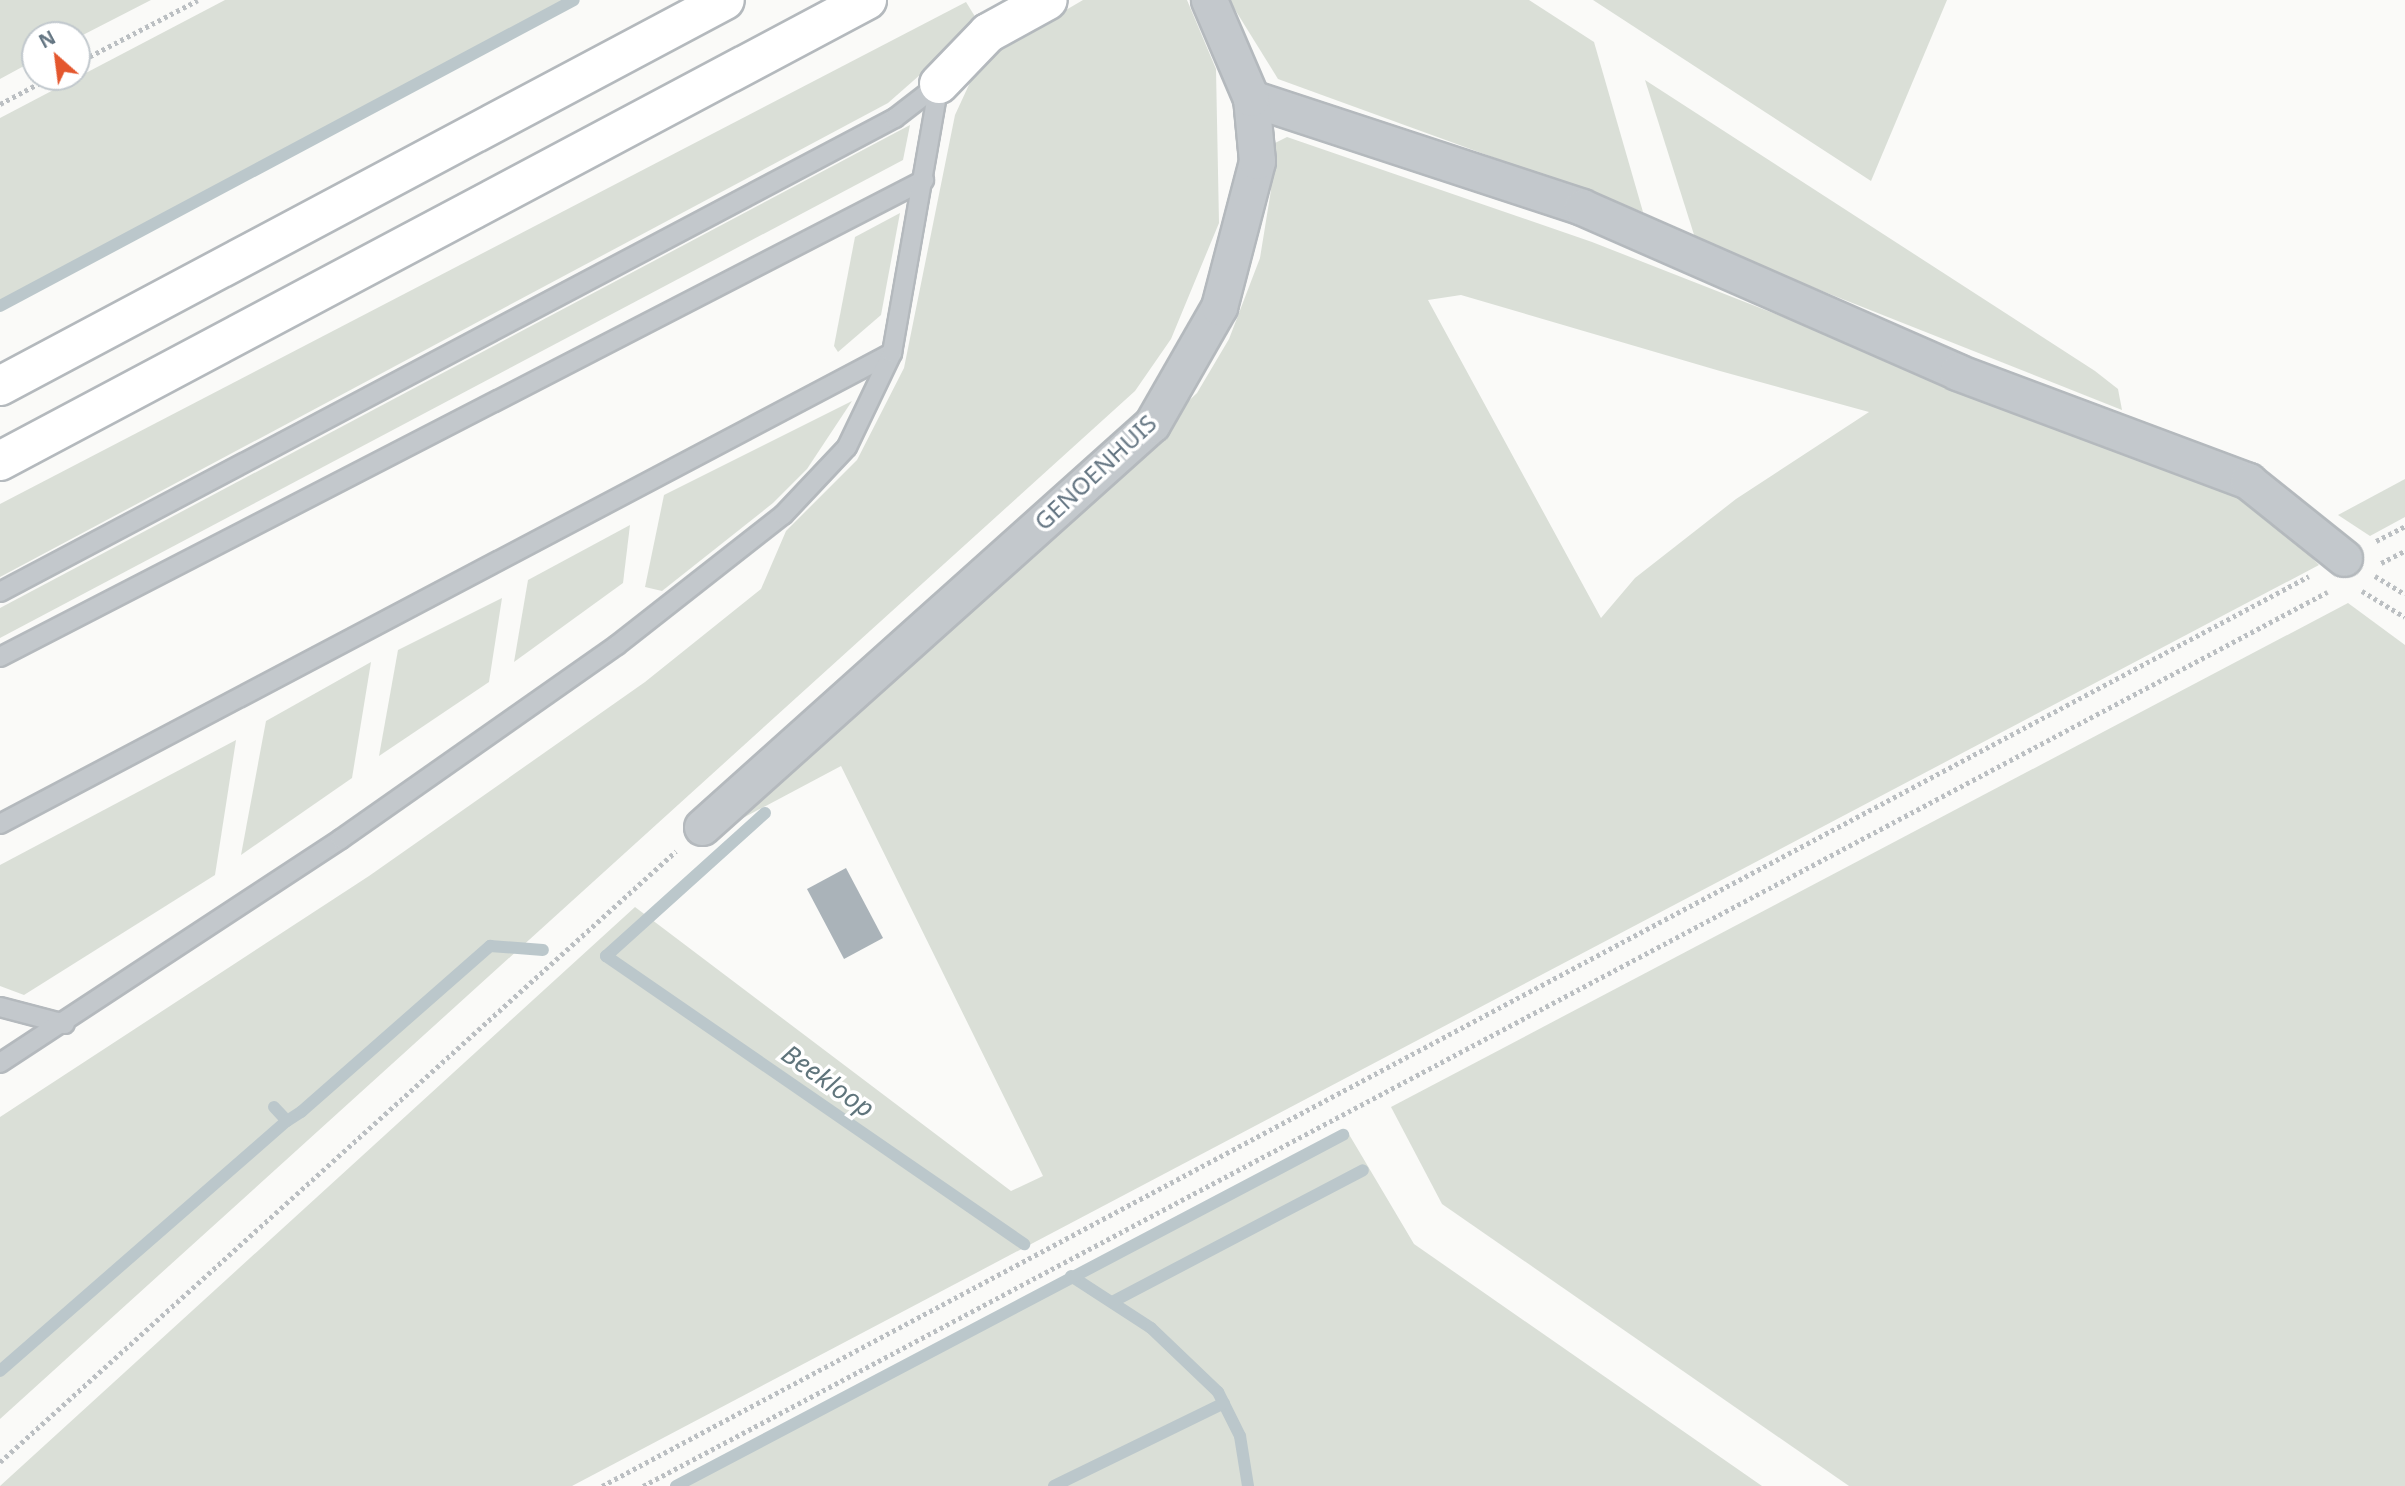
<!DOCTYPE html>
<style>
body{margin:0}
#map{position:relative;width:2405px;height:1486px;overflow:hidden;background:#fafaf8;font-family:"Noto Sans",sans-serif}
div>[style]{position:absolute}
.green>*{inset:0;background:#dadfd7}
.stream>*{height:12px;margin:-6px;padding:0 6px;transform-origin:6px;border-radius:6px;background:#bbc7cb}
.building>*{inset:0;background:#aab3b9}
.path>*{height:4.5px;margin-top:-2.25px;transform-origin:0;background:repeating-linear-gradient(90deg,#bbbfc2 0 3.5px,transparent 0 7px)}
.roads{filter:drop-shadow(2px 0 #b4b9bd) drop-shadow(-2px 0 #b4b9bd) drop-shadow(0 2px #b4b9bd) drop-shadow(0 -2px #b4b9bd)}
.service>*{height:18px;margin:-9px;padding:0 9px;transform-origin:9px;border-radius:9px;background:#c3c8cc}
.minor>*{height:35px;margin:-17.5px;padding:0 17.5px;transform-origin:17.5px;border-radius:17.5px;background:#c3c8cc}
.motorway>*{height:38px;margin:-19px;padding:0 19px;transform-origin:19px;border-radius:19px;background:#fff}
span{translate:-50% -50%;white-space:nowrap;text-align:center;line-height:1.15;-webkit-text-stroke:7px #fff;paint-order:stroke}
.street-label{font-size:24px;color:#657683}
.water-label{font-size:26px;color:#60757c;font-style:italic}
.north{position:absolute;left:21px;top:21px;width:70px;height:70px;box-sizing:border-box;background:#fff;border:2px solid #c1c8cd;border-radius:50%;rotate:332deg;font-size:19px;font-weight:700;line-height:28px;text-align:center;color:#657683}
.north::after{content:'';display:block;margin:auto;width:24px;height:32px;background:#e4572e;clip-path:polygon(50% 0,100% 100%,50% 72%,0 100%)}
</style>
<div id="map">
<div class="green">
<i style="clip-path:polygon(0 0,151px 0,77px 38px,35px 35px,35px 60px,0 79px)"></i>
<i style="clip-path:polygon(225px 0,571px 0,0 307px,0 118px)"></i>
<i style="clip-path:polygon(1083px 0,1187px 0,1216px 69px,1219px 223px,1171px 339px,1135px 391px,0 1419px,0 1117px,369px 876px,645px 682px,761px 589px,786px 531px,857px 460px,904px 368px,955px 115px,973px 76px,1006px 45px)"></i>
<i style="clip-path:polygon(1229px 0,1529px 0,1594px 42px,1643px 212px,1278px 79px)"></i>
<i style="clip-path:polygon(1593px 0,1947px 0,1871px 181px)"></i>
<i style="clip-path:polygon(966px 2px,979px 23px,888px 103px,0 577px,0 504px)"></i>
<i style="clip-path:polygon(1645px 80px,2095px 371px,2118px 389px,2122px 410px,1696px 241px)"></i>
<i style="clip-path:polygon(910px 125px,903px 160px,0 638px,0 608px)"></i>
<i style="clip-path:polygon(evenodd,1287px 137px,1592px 242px,2227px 491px,2272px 517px,2319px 565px,572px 1486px,0 1486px,635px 907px,1011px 1191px,1043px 1176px,841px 766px,726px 827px,936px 642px,1197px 393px,1229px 339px,1260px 258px,1271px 190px,1265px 148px,1287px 137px,1461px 295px,1720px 371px,1869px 412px,1736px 499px,1635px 578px,1601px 618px,1428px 300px,1461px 295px)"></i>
<i style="clip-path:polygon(900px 213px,881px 315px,838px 352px,834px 346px,855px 237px)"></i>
<i style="clip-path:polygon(852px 401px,807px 469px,773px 503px,662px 591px,645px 587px,664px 495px)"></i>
<i style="clip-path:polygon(2405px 479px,2405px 517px,2370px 536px,2338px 515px)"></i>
<i style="clip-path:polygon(630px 525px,623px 583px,514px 662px,528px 580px)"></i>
<i style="clip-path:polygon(502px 598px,489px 682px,379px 756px,398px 650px)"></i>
<i style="clip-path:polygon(2348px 603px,2405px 645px,2405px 1486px,1849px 1486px,1442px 1204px,1391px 1107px)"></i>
<i style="clip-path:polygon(371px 662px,352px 778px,241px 855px,266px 721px)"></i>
<i style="clip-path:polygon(236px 740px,215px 875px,24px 995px,0 986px,0 865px)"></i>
<i style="clip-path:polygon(1347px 1131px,1414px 1244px,1762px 1486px,678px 1486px)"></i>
</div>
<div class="stream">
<i style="left:0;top:306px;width:650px;rotate:-28.06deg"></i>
<i style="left:765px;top:813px;width:214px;rotate:138deg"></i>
<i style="left:606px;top:956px;width:508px;rotate:34.57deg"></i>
<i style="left:274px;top:1107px;width:19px;rotate:47deg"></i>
<i style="left:287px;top:1121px;width:17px;rotate:-33deg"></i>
<i style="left:301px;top:1112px;width:252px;rotate:-41.3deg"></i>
<i style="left:490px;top:946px;width:53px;rotate:4.3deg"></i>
<i style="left:1071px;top:1276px;width:95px;rotate:33deg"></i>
<i style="left:1151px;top:1328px;width:93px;rotate:43.7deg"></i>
<i style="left:1218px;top:1392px;width:49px;rotate:63.4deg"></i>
<i style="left:1240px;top:1436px;width:51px;rotate:80.9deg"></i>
<i style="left:1114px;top:1301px;width:281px;rotate:-27.7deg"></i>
<i style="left:0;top:1371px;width:381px;rotate:-41.1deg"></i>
<i style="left:676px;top:1486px;width:754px;rotate:-27.76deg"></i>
<i style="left:1054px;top:1486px;width:189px;rotate:-26deg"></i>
</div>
<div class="building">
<i style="clip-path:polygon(846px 868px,883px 938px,844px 959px,807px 889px)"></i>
</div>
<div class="path">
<i style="left:77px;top:63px;width:136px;rotate:-27.5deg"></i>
<i style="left:0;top:104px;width:58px;rotate:-27.9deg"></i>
<i style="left:2376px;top:541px;width:33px;rotate:-27deg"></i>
<i style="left:2381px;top:563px;width:27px;rotate:-27deg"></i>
<i style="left:2375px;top:576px;width:35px;rotate:31deg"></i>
<i style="left:2362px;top:591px;width:50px;rotate:31.2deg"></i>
<i style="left:0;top:1462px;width:911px;rotate:-42.11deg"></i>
<i style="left:602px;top:1486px;width:1934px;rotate:-28.06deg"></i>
<i style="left:643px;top:1486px;width:1907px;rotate:-27.96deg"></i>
</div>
<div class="roads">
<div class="service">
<i style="left:0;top:592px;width:1013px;rotate:-27.91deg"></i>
<i style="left:895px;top:118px;width:56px;rotate:-37.7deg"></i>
<i style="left:0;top:657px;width:1040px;rotate:-27.3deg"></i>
<i style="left:0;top:824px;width:1009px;rotate:-27.84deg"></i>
<i style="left:0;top:1007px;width:67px;rotate:14.7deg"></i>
<i style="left:0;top:1063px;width:408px;rotate:-33.3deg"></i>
<i style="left:341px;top:839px;width:337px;rotate:-35.1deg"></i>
<i style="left:617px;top:645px;width:211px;rotate:-38.1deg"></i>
<i style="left:783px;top:515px;width:93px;rotate:-46.7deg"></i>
<i style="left:847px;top:447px;width:104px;rotate:-64.4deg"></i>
<i style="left:892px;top:353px;width:273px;rotate:-80.1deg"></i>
</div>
<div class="minor">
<i style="left:1251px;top:98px;width:348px;rotate:18.2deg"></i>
<i style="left:1582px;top:207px;width:410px;rotate:23.7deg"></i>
<i style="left:1957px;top:372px;width:311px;rotate:20.5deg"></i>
<i style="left:2248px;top:481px;width:123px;rotate:38.7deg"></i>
<i style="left:702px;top:827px;width:604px;rotate:-41.85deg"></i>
<i style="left:1152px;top:424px;width:135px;rotate:-60.2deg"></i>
<i style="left:1219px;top:307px;width:151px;rotate:-75.4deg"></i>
<i style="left:1257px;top:161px;width:63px;rotate:-95.4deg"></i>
<i style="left:1251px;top:98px;width:107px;rotate:-113.2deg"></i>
</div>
<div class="motorway">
<i style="left:939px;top:84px;width:71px;rotate:-46.1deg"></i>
<i style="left:988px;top:33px;width:68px;rotate:-28.8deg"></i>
<i style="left:0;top:386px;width:821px;rotate:-28.03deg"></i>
<i style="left:0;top:461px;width:982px;rotate:-28deg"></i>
</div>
</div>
<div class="street-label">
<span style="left:1095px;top:472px;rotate:-43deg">GENOENHUIS</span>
</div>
<div class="water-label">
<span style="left:828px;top:1081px;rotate:35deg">Beekloop</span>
</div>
<div class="north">N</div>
</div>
